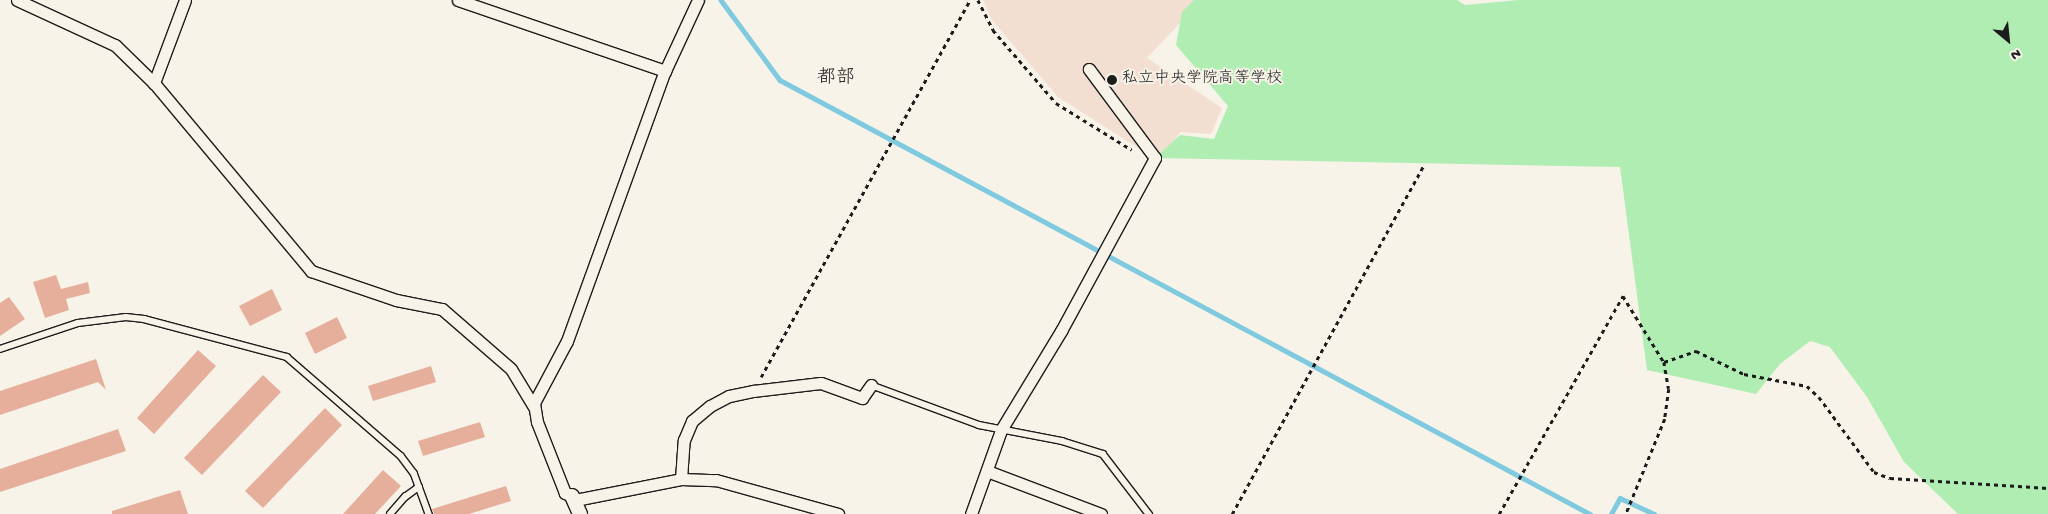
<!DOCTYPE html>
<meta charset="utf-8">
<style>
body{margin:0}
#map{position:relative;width:2048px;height:514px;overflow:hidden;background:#f7f3e8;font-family:"Gochi Hand","Klee One",sans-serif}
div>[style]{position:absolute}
.built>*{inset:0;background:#f2dfd1}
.green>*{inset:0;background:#afedb3}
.stream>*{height:4.5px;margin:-2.25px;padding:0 2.25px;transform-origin:2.25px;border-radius:2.25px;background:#80cae0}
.building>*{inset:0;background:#e6af9c}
.path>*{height:2.5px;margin-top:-1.25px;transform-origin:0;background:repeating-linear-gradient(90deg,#1c1c1c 0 4px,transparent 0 8px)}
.roads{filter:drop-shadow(1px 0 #1c1c1c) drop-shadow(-1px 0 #1c1c1c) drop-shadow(0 1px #1c1c1c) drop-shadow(0 -1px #1c1c1c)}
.service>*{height:5.5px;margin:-2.75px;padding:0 2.75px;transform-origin:2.75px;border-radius:2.75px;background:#f7f3e8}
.minor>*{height:11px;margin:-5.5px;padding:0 5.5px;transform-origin:5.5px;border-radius:5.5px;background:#f7f3e8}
.tertiary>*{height:14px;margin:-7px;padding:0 7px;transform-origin:7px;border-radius:7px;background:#f7f3e8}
.dots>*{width:14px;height:14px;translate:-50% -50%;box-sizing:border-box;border:2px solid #f7f3e8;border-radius:50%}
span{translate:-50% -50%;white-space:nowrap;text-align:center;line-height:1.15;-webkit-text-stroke:4px #f7f3e8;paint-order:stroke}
.poi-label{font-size:16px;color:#1c1c1c}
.left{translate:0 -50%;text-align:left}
.quarter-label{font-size:19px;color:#1c1c1c}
.north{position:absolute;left:1983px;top:15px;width:50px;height:50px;-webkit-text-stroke:4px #f7f3e8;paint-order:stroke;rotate:152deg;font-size:14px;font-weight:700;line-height:20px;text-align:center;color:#1c1c1c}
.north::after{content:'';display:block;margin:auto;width:18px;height:22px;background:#1c1c1c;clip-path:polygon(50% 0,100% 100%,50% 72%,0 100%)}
</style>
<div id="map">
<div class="built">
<i style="clip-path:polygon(983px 0,1202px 0,1147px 58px,1222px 108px,1211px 134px,1180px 132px,1160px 162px,1058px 97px,992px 20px)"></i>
</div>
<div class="green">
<i style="clip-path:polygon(1194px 0,1457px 0,1465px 5px,1519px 0,2048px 0,2048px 514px,1958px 514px,1904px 462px,1867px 397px,1830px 347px,1810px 341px,1780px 364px,1756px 394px,1647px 370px,1620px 167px,1155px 158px,1180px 135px,1214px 139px,1228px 106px,1176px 45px,1182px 12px)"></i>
</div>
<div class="stream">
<i style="left:721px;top:0;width:99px;rotate:53.6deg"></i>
<i style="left:780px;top:80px;width:919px;rotate:28.18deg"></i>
<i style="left:1611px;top:514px;width:18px;rotate:-61deg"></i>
<i style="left:1620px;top:498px;width:38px;rotate:25deg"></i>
</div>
<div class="building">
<i style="clip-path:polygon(56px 275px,61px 289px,88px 282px,90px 293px,66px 299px,69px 310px,45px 318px,33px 282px)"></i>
<i style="clip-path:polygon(272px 289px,282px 310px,250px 326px,239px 306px)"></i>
<i style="clip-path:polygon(9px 297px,25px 319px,0 336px,0 303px)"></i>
<i style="clip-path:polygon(337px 317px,347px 338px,315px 354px,305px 333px)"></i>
<i style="clip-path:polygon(198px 350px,216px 366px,154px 434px,137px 418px)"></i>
<i style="clip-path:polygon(96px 359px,106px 390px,98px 382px,0 415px,0 391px)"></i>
<i style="clip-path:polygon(431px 366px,436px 382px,373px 401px,368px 386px)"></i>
<i style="clip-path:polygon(263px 375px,281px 392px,202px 475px,184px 458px)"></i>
<i style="clip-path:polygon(325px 408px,342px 425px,263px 508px,245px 491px)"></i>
<i style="clip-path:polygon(480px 422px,485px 437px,423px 456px,418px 441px)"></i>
<i style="clip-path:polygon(118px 429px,126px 451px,0 492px,0 469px)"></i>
<i style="clip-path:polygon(383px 470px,401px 486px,375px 514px,343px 514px)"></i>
<i style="clip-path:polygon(506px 486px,511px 501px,469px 514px,434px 514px,432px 509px)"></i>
<i style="clip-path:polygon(180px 490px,188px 514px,112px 514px,112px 511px)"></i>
</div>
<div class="path">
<i style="left:978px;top:0;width:34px;rotate:63deg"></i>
<i style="left:993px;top:30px;width:96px;rotate:49.2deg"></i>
<i style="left:1056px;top:103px;width:89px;rotate:31.7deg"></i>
<i style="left:1664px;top:362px;width:34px;rotate:-19deg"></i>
<i style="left:1696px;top:351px;width:53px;rotate:25.6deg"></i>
<i style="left:1744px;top:374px;width:64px;rotate:10.8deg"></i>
<i style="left:1807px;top:386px;width:16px;rotate:43deg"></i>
<i style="left:1819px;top:397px;width:93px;rotate:53.7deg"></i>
<i style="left:1874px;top:472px;width:17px;rotate:21deg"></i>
<i style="left:1890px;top:478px;width:158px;rotate:3.6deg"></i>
<i style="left:761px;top:377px;width:431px;rotate:-61deg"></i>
<i style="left:1232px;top:514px;width:397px;rotate:-61.2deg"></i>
<i style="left:1499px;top:514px;width:251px;rotate:-60.4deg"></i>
<i style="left:1623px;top:296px;width:78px;rotate:58.2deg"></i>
<i style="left:1664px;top:362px;width:27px;rotate:80deg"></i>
<i style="left:1669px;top:389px;width:30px;rotate:98deg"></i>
<i style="left:1665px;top:419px;width:103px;rotate:112.3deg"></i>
</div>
<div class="roads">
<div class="service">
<i style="left:0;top:349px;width:82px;rotate:-18.4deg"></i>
<i style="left:78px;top:323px;width:48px;rotate:-7.1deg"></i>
<i style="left:126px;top:317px;width:18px;rotate:6deg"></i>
<i style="left:144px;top:319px;width:148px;rotate:14.9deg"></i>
<i style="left:287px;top:357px;width:151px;rotate:41deg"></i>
<i style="left:401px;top:456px;width:21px;rotate:53deg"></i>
<i style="left:414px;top:473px;width:44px;rotate:69.9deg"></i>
<i style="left:871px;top:385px;width:115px;rotate:20.3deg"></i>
<i style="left:979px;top:425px;width:85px;rotate:10.9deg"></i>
<i style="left:1062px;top:441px;width:43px;rotate:17.6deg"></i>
<i style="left:1103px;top:454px;width:76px;rotate:52.5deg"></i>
<i style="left:390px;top:514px;width:23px;rotate:-49deg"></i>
<i style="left:405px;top:497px;width:17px;rotate:-36deg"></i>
</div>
<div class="minor">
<i style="left:17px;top:0;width:108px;rotate:24.7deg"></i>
<i style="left:115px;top:45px;width:54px;rotate:44.3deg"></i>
<i style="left:185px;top:0;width:89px;rotate:110.5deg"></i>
<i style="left:154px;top:83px;width:245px;rotate:50.1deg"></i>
<i style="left:311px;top:271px;width:90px;rotate:18.8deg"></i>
<i style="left:396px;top:300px;width:47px;rotate:11.1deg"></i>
<i style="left:442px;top:309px;width:91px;rotate:41deg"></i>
<i style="left:511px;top:369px;width:44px;rotate:58.8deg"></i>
<i style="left:458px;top:0;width:219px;rotate:18.9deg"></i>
<i style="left:987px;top:471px;width:122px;rotate:20.7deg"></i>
<i style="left:681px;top:479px;width:39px;rotate:-86deg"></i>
<i style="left:684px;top:440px;width:21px;rotate:-67deg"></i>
<i style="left:692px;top:421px;width:23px;rotate:-40deg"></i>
<i style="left:710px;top:406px;width:21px;rotate:-28deg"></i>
<i style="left:729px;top:396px;width:25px;rotate:-12deg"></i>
<i style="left:753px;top:391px;width:68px;rotate:-6.7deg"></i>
<i style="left:821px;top:383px;width:44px;rotate:20.1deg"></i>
<i style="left:862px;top:398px;width:16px;rotate:-55deg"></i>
<i style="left:572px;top:496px;width:8px;rotate:-157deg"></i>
<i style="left:565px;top:493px;width:76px;rotate:-111.5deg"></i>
<i style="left:537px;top:422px;width:19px;rotate:-99deg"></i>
<i style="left:534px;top:403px;width:70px;rotate:-62deg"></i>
<i style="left:567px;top:341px;width:287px;rotate:-70.1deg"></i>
<i style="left:665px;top:71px;width:78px;rotate:-65.1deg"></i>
<i style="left:575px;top:500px;width:108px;rotate:-11.2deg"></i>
<i style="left:681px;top:479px;width:35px;rotate:2deg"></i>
<i style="left:716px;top:480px;width:127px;rotate:15.6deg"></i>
<i style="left:971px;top:514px;width:89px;rotate:-70.3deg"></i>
<i style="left:1001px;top:430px;width:116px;rotate:-58.8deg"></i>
<i style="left:1061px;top:331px;width:197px;rotate:-61.5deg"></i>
<i style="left:1155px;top:158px;width:111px;rotate:-126.6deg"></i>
</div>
<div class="tertiary">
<i style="left:572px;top:496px;width:20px;rotate:66deg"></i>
</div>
</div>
<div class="dots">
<i style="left:1112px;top:80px;background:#1c1c1c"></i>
</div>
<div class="poi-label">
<span class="left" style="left:1122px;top:80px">私立中央学院高等学校</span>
</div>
<div class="quarter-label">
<span style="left:836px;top:79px">都部</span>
</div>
<div class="north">N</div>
</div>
